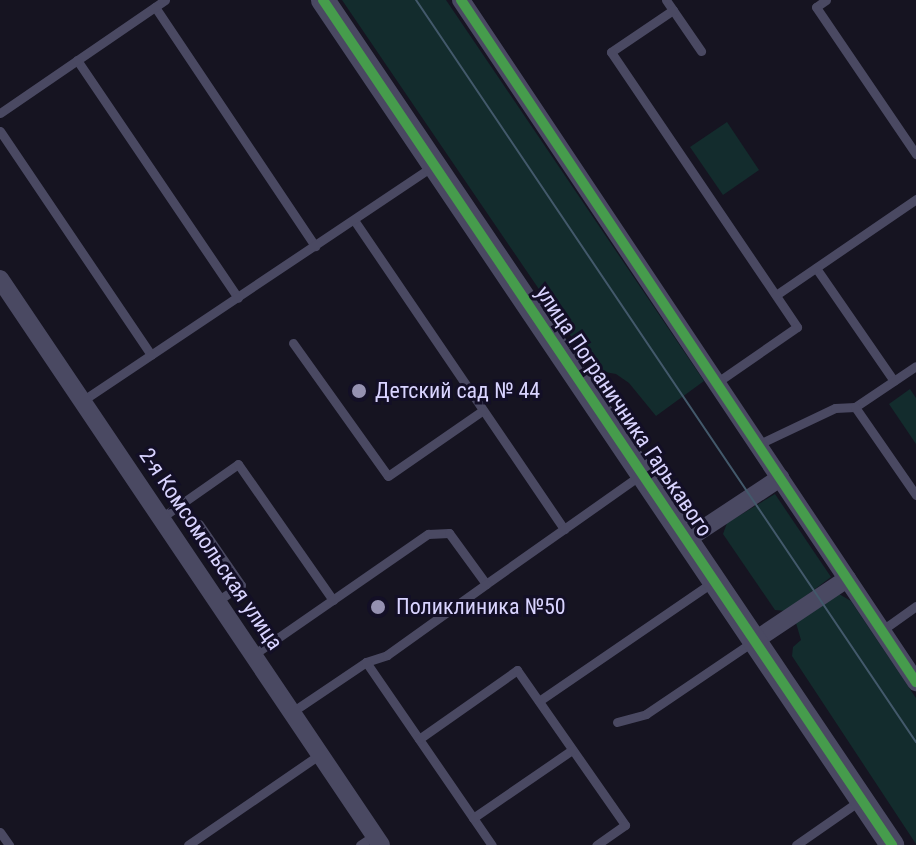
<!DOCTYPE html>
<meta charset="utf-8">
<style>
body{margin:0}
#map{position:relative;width:916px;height:845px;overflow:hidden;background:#161421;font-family:"Roboto Condensed",sans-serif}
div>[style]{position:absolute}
.green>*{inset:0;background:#132c2d}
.service>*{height:9px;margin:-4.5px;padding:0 4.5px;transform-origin:4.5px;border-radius:4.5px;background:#4a4962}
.minor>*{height:18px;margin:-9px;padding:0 9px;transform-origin:9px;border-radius:9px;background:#4a4962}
.tertiary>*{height:24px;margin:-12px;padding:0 12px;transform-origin:12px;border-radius:12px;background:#4a4962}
.tram>*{height:2px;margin:-1px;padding:0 1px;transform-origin:1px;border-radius:1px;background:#43596b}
.cycleway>*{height:10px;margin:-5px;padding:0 5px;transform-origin:5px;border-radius:5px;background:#469c4c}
.dots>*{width:22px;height:22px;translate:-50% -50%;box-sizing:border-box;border:4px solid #130f26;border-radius:50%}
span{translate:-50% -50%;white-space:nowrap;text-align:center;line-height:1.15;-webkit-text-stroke:6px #130f26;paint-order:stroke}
.poi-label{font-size:22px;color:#d9d4ff}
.left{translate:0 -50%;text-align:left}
.street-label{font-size:22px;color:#d9d4ff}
</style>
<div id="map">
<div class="green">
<i style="clip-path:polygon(342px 0,446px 0,704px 381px,656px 416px,629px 383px,616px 374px,594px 370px)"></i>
<i style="clip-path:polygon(727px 122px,759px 170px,723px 195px,690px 147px)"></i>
<i style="clip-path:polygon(910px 389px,916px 398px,916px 444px,889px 404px)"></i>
<i style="clip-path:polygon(775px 494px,831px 577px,786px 611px,775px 610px,723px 534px,727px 523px)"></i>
<i style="clip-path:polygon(839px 594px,851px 601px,916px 698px,916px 844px,792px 656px,793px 647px,801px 640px,796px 623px)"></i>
</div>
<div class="service">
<i style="left:666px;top:0;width:62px;rotate:55.5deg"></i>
<i style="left:826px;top:0;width:12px;rotate:145deg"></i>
<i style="left:816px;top:7px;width:178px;rotate:55.8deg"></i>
<i style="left:155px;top:7px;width:288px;rotate:56.2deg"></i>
<i style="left:673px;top:10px;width:75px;rotate:145.9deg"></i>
<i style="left:611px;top:52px;width:332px;rotate:55.9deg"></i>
<i style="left:797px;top:327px;width:98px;rotate:145.3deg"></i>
<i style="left:77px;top:60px;width:287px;rotate:55.9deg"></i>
<i style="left:0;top:113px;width:200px;rotate:-34.4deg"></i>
<i style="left:0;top:131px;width:270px;rotate:56deg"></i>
<i style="left:354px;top:220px;width:374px;rotate:55.8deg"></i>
<i style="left:816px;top:268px;width:137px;rotate:55.4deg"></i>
<i style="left:776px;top:295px;width:170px;rotate:-34.4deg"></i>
<i style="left:293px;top:343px;width:163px;rotate:54.5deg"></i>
<i style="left:388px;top:476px;width:114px;rotate:-34.7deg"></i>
<i style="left:82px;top:401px;width:424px;rotate:-33.8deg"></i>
<i style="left:855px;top:407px;width:73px;rotate:-33.9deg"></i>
<i style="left:757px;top:445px;width:86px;rotate:-25.4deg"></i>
<i style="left:835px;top:408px;width:20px;rotate:-3deg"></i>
<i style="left:855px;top:407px;width:107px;rotate:55.3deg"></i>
<i style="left:161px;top:518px;width:94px;rotate:-35deg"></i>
<i style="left:238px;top:464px;width:166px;rotate:55.1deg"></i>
<i style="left:199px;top:524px;width:74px;rotate:55.5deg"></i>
<i style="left:241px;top:585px;width:29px;rotate:146deg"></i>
<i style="left:881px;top:631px;width:43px;rotate:-35.5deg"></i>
<i style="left:253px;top:655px;width:213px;rotate:-34.7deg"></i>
<i style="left:428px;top:534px;width:21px;rotate:-3deg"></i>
<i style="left:449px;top:533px;width:63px;rotate:54deg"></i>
<i style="left:486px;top:584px;width:191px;rotate:-35.2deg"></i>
<i style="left:366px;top:662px;width:22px;rotate:-18deg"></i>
<i style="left:387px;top:655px;width:122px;rotate:-35.6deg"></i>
<i style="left:539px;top:701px;width:212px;rotate:-34.4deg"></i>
<i style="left:292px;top:712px;width:89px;rotate:-34deg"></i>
<i style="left:366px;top:662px;width:222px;rotate:55.5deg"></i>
<i style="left:617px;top:722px;width:30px;rotate:-15deg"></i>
<i style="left:646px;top:714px;width:130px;rotate:-34.1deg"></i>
<i style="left:419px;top:739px;width:120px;rotate:-35.1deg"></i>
<i style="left:517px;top:670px;width:189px;rotate:55.1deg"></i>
<i style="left:625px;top:825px;width:35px;rotate:145deg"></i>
<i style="left:473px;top:818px;width:120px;rotate:-34.5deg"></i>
<i style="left:0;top:832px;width:16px;rotate:55deg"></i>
<i style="left:188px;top:845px;width:159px;rotate:-34.5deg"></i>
<i style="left:360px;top:845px;width:18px;rotate:-34deg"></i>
<i style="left:796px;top:845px;width:77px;rotate:-34.9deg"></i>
</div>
<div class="minor">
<i style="left:461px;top:0;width:820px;rotate:56.29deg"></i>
<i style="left:0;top:279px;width:682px;rotate:56.05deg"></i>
<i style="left:686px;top:540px;width:113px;rotate:-33.4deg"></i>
<i style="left:754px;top:641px;width:112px;rotate:-33.7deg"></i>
</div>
<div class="tertiary">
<i style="left:323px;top:0;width:1019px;rotate:56.04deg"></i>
</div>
<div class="tram">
<i style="left:416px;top:0;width:895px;rotate:56.03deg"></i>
</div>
<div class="cycleway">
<i style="left:323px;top:0;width:1019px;rotate:56.04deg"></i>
<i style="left:461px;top:0;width:820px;rotate:56.29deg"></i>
</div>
<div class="dots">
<i style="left:359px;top:391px;background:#9591b1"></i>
<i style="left:378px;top:607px;background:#9591b1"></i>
</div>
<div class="poi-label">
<span class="left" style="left:375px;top:391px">Детский сад № 44</span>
<span class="left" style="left:396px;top:607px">Поликлиника №50</span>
</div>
<div class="street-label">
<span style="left:624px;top:411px;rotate:56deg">улица Пограничника Гарькавого</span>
<span style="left:211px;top:549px;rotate:56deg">2-я Комсомольская улица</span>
</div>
</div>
